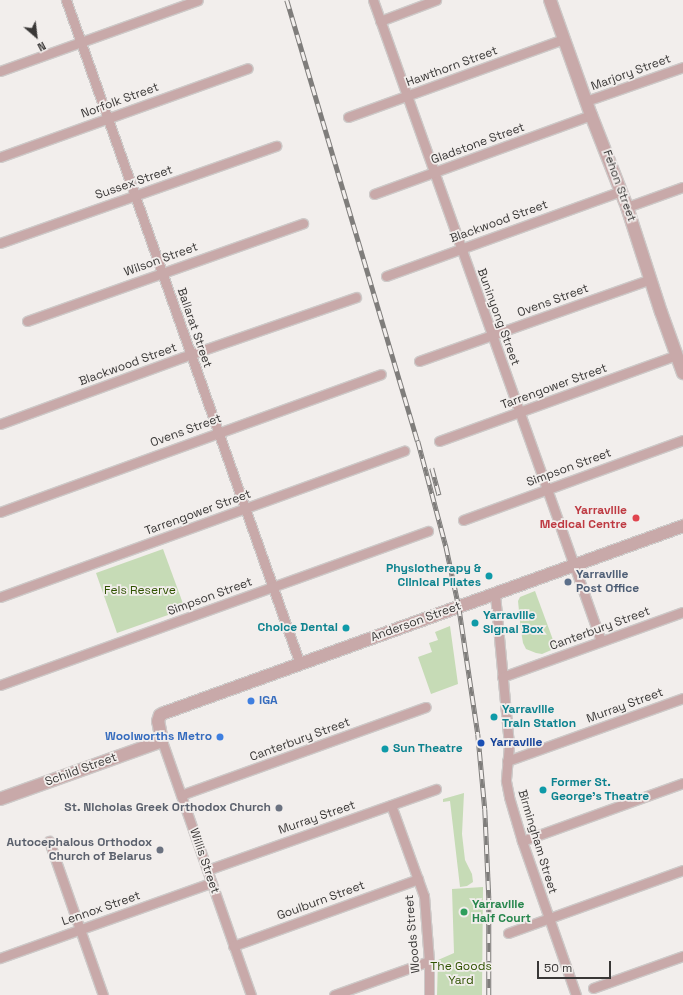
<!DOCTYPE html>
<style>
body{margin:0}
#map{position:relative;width:683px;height:995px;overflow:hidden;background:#f2eeec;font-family:"Space Grotesk",sans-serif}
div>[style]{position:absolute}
.green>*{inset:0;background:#c6dbb6}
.roads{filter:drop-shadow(1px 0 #cdc9c8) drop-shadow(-1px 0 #cdc9c8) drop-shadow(0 1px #cdc9c8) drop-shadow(0 -1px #cdc9c8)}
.minor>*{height:9px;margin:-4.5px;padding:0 4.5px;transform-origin:4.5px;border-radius:4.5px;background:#c8a9a9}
.tertiary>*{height:12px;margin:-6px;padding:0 6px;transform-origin:6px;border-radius:6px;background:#c8a9a9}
.rail>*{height:4.5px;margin-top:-2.25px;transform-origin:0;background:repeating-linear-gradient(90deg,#f2eeec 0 9px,#7f7d7b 0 18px);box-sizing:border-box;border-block:1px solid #7f7d7b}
.dots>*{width:11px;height:11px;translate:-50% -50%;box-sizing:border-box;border:2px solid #f2eeec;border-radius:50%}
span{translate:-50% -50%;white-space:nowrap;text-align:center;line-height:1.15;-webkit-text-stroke:3.5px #f2eeec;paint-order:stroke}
.street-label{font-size:12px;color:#393736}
.health-label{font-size:12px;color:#be3a42;font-weight:700}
.right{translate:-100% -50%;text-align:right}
.culture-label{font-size:12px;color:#0d838f;font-weight:700}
.left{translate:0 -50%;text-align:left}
.service-label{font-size:12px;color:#4e5e75;font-weight:700}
.park-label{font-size:12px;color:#2f5200}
.shop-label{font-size:12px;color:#366cbe;font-weight:700}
.transit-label{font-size:12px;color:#164399;font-weight:700}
.worship-label{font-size:12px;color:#5b616d;font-weight:700}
.leisure-label{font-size:12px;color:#27864d;font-weight:700}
.north{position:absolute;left:16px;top:16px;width:40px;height:40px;-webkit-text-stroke:3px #f2eeec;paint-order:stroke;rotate:152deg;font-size:11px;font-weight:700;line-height:16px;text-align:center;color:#393736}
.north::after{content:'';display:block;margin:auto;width:14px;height:18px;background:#393736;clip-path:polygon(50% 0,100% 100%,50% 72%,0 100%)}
.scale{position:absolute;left:537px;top:961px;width:74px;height:18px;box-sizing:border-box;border:2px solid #393736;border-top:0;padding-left:5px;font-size:12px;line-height:14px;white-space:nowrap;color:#393736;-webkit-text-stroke:3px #f2eeec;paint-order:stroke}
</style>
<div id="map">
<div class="green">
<i style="clip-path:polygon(163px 549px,185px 609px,117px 633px,96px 573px)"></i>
<i style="clip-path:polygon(535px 591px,556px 648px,542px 654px,536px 653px,526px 649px,523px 643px,521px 631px,518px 601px,520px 597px)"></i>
<i style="clip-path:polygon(450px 626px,458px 684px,431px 694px,418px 657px,432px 652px,429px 643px,438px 640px,435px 632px)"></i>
<i style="clip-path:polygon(464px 793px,462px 834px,465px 860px,472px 874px,473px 882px,467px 886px,460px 887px,450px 801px,443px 802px,443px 799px)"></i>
<i style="clip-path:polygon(483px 887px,482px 995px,437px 995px,438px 960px,454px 953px,452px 889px)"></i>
</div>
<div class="roads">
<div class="minor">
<i style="left:66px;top:0;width:704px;rotate:70.59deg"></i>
<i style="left:373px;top:0;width:680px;rotate:70.42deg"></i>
<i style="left:380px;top:21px;width:60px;rotate:-20.6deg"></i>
<i style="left:0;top:71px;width:210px;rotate:-19.7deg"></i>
<i style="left:586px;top:101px;width:103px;rotate:-19.3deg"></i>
<i style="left:348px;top:117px;width:230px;rotate:-19.9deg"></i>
<i style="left:0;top:157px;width:263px;rotate:-19.7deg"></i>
<i style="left:374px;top:194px;width:231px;rotate:-20deg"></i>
<i style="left:627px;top:207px;width:59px;rotate:-19.7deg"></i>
<i style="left:0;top:243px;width:293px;rotate:-19.4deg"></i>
<i style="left:386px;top:276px;width:250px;rotate:-19.9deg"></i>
<i style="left:27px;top:321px;width:293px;rotate:-19.5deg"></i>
<i style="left:419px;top:361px;width:246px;rotate:-19.5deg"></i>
<i style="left:0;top:424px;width:195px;rotate:-20.1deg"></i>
<i style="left:183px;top:357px;width:183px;rotate:-19.1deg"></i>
<i style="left:439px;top:441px;width:253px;rotate:-19.9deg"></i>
<i style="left:0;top:512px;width:405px;rotate:-19.9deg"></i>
<i style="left:463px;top:520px;width:234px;rotate:-20deg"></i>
<i style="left:495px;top:594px;width:152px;rotate:84.7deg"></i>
<i style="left:509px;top:745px;width:36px;rotate:95deg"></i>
<i style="left:506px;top:781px;width:16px;rotate:79deg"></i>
<i style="left:509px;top:797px;width:46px;rotate:73.5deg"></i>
<i style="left:522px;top:841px;width:163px;rotate:70.7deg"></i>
<i style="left:0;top:597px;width:430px;rotate:-19.9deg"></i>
<i style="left:502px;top:677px;width:192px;rotate:-19.8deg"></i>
<i style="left:0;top:685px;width:455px;rotate:-19.8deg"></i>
<i style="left:162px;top:741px;width:269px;rotate:70.7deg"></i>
<i style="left:507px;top:761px;width:187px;rotate:-19.7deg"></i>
<i style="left:181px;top:795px;width:260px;rotate:-19.8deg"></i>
<i style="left:391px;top:805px;width:97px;rotate:70.1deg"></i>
<i style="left:424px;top:896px;width:65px;rotate:85.6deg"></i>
<i style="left:429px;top:961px;width:34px;rotate:90deg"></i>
<i style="left:49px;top:841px;width:163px;rotate:70.7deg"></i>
<i style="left:522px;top:841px;width:171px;rotate:-19.8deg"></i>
<i style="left:207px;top:870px;width:243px;rotate:-19.5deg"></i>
<i style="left:508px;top:933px;width:186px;rotate:-19.8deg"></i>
<i style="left:233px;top:946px;width:197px;rotate:-19.9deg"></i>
<i style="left:0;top:958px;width:224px;rotate:-19.6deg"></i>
<i style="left:593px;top:988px;width:96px;rotate:-19.6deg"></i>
<i style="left:334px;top:995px;width:101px;rotate:-19.7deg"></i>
</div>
<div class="tertiary">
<i style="left:550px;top:0;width:122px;rotate:70.4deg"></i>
<i style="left:591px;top:115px;width:99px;rotate:68.6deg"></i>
<i style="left:627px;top:207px;width:110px;rotate:72.1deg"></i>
<i style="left:661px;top:312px;width:65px;rotate:70.2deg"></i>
<i style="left:0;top:799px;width:172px;rotate:-19.7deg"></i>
<i style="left:162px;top:741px;width:20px;rotate:-101deg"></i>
<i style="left:158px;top:721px;width:6px;rotate:-72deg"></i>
<i style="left:160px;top:715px;width:4px;rotate:-27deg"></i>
<i style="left:164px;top:713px;width:552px;rotate:-19.81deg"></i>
</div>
</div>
<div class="rail">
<i style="left:287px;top:0;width:460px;rotate:73.5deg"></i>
<i style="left:418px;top:441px;width:109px;rotate:75.1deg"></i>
<i style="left:446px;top:546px;width:62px;rotate:78deg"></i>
<i style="left:459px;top:607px;width:128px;rotate:81.5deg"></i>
<i style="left:478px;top:734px;width:75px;rotate:84.7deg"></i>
<i style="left:485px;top:809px;width:89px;rotate:87.4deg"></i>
<i style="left:489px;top:898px;width:97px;rotate:90deg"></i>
<i style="left:432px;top:468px;width:28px;rotate:75deg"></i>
</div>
<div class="dots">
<i style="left:636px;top:518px;background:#e0444e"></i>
<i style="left:489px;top:576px;background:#0f9aa8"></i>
<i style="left:568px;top:582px;background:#5c6f8a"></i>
<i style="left:475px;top:623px;background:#0f9aa8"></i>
<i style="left:346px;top:628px;background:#0f9aa8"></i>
<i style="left:251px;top:701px;background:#3f7fe0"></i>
<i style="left:494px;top:717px;background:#0f9aa8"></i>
<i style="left:220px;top:737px;background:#3f7fe0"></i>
<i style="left:481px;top:743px;background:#1a4fb4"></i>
<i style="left:385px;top:749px;background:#0f9aa8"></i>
<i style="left:543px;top:790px;background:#0f9aa8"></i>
<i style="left:279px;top:808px;background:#6b7280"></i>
<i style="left:160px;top:850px;background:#6b7280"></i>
<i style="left:464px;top:912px;background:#2e9e5b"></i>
</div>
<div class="street-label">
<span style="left:452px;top:67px;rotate:-20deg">Hawthorn Street</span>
<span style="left:631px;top:73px;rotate:-20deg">Marjory Street</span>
<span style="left:120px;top:101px;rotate:-20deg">Norfolk Street</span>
<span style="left:478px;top:144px;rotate:-20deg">Gladstone Street</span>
<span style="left:134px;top:183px;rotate:-19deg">Sussex Street</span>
<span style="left:619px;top:186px;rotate:70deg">Fehon Street</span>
<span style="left:499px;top:222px;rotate:-20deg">Blackwood Street</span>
<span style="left:161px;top:260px;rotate:-20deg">Wilson Street</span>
<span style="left:553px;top:301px;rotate:-20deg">Ovens Street</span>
<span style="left:498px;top:317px;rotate:70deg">Buninyong Street</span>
<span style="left:194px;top:328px;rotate:71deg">Ballarat Street</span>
<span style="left:128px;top:365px;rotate:-20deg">Blackwood Street</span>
<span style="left:554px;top:387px;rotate:-20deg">Tarrengower Street</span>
<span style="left:186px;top:431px;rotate:-20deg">Ovens Street</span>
<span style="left:569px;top:468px;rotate:-20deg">Simpson Street</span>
<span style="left:198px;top:513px;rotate:-20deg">Tarrengower Street</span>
<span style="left:210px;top:597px;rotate:-20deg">Simpson Street</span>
<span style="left:416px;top:622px;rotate:-20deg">Anderson Street</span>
<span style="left:600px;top:629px;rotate:-20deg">Canterbury Street</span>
<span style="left:625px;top:706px;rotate:-20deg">Murray Street</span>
<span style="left:300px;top:740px;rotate:-20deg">Canterbury Street</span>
<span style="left:81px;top:770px;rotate:-20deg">Schild Street</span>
<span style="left:317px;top:818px;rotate:-19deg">Murray Street</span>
<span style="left:537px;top:842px;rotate:73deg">Birmingham Street</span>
<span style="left:204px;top:861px;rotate:71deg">Willis Street</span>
<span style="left:321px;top:901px;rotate:-20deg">Goulburn Street</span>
<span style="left:101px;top:909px;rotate:-19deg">Lennox Street</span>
<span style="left:413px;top:934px;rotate:-95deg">Woods Street</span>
</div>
<div class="health-label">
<span class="right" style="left:627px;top:518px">Yarraville<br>Medical Centre</span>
</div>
<div class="culture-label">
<span class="right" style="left:481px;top:576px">Physiotherapy &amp;<br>Clinical Pilates</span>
<span class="left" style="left:483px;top:623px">Yarraville<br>Signal Box</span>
<span class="right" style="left:338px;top:628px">Choice Dental</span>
<span class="left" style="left:502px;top:717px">Yarraville<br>Train Station</span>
<span class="left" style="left:393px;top:749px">Sun Theatre</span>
<span class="left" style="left:551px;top:790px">Former St.<br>George's Theatre</span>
</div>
<div class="service-label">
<span class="left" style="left:576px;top:582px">Yarraville<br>Post Office</span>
</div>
<div class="park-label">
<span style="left:140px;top:591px">Fels Reserve</span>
<span style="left:461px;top:974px">The Goods<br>Yard</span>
</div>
<div class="shop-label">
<span class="left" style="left:259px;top:701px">IGA</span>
<span class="right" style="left:212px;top:737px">Woolworths Metro</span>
</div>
<div class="transit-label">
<span class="left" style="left:490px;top:743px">Yarraville</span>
</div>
<div class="worship-label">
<span class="right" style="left:271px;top:808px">St. Nicholas Greek Orthodox Church</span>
<span class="right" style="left:152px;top:850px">Autocephalous Orthodox<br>Church of Belarus</span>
</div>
<div class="leisure-label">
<span class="left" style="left:472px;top:912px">Yarraville<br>Half Court</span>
</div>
<div class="north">N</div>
<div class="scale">50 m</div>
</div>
